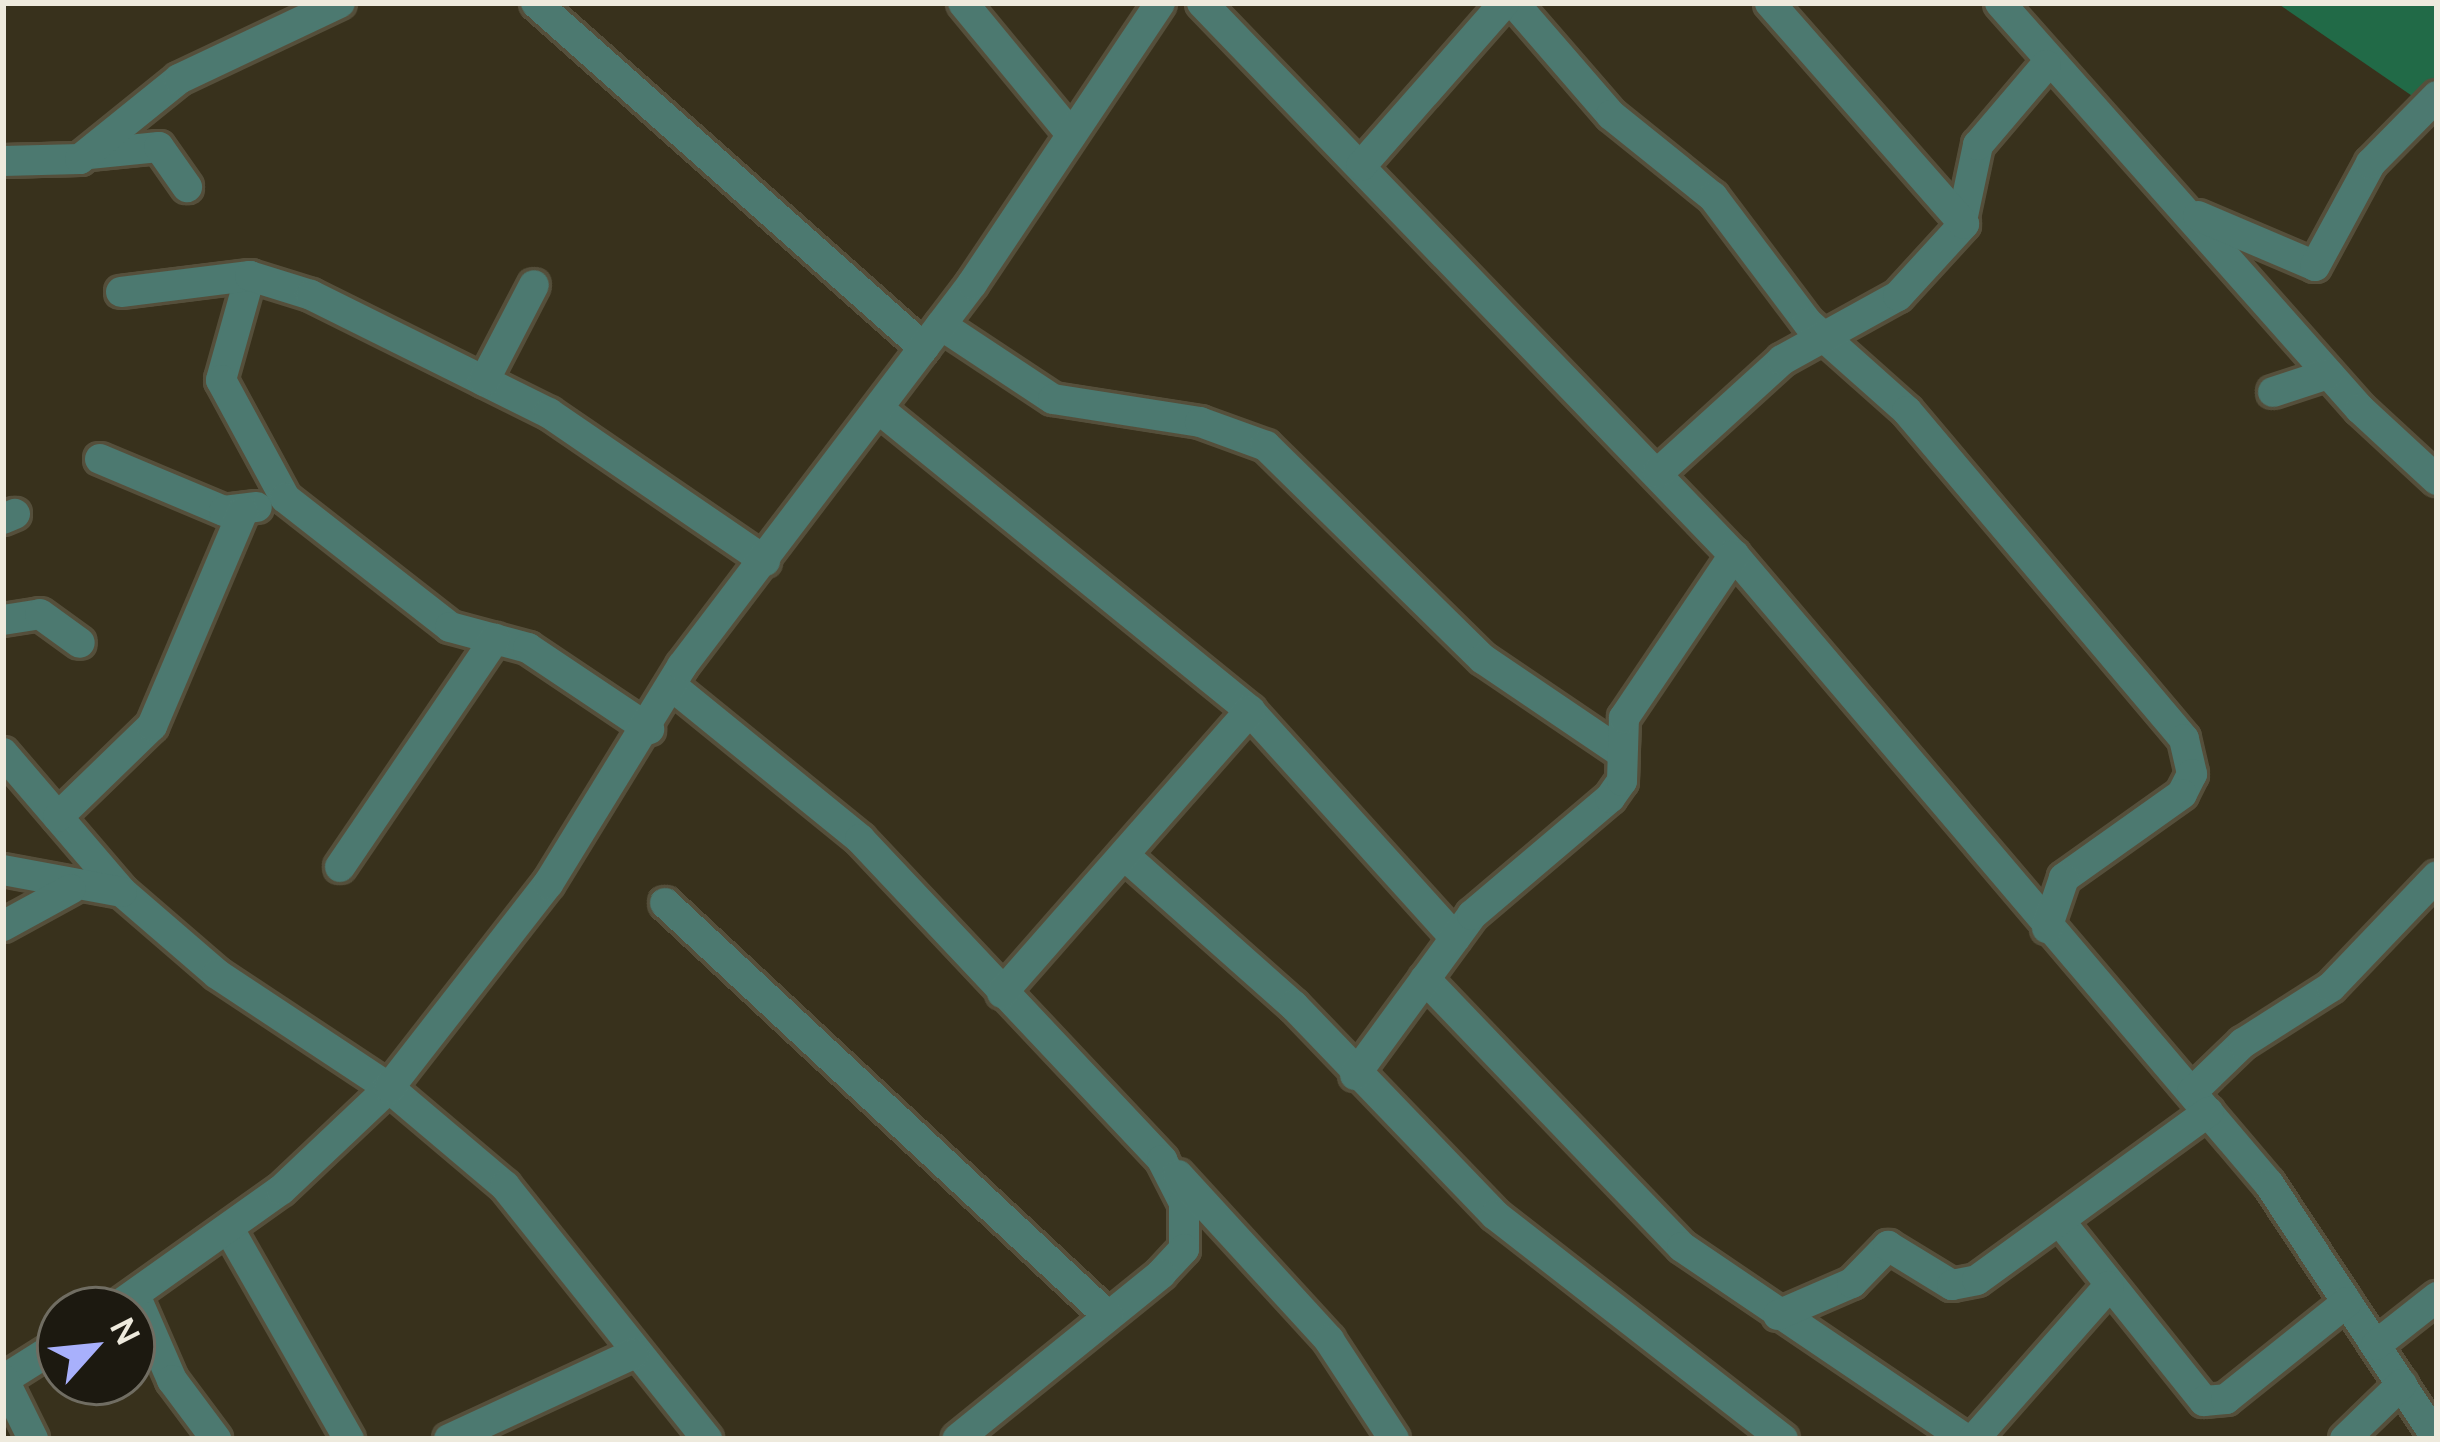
<!DOCTYPE html>
<style>
body{margin:0}
#map{position:relative;width:2440px;height:1442px;overflow:hidden;background:#38311c;font-family:Manrope,sans-serif}
div>[style]{position:absolute}
.forest>*{inset:0;background:#216a47}
.roads{filter:drop-shadow(3px 0 #554f3b) drop-shadow(-3px 0 #554f3b) drop-shadow(0 3px #554f3b) drop-shadow(0 -3px #554f3b)}
.minor>*{height:30px;margin:-15px;padding:0 15px;transform-origin:15px;border-radius:15px;background:#4c7970}
span{translate:-50% -50%;white-space:nowrap;text-align:center;line-height:1.15;-webkit-text-stroke:12px #1c1910;paint-order:stroke}
.frame{position:absolute;inset:0;border:6px solid #eeeadd;pointer-events:none}
.north{position:absolute;left:36px;top:1286px;width:120px;height:120px;box-sizing:border-box;background:#1c1910;border:3px solid #706d62;border-radius:50%;rotate:63deg;font-size:33px;font-weight:700;line-height:48px;text-align:center;color:#eeeadd}
.north::after{content:'';display:block;margin:auto;width:42px;height:54px;background:#a8b0fc;clip-path:polygon(50% 0,100% 100%,50% 72%,0 100%)}
</style>
<div id="map">
<div class="forest">
<i style="clip-path:polygon(2277px 3px,2437px 3px,2437px 113px)"></i>
</div>
<div class="roads">
<div class="minor">
<i style="left:536px;top:3px;width:519px;rotate:41.64deg"></i>
<i style="left:963px;top:3px;width:170px;rotate:50.5deg"></i>
<i style="left:1202px;top:3px;width:767px;rotate:46.06deg"></i>
<i style="left:1734px;top:555px;width:826px;rotate:49.62deg"></i>
<i style="left:2269px;top:1184px;width:305px;rotate:56.6deg"></i>
<i style="left:1514px;top:3px;width:148px;rotate:49.1deg"></i>
<i style="left:1611px;top:115px;width:131px;rotate:38.8deg"></i>
<i style="left:1713px;top:197px;width:158px;rotate:53deg"></i>
<i style="left:1808px;top:323px;width:132px;rotate:41.6deg"></i>
<i style="left:1907px;top:411px;width:429px;rotate:49.8deg"></i>
<i style="left:2184px;top:739px;width:36px;rotate:77deg"></i>
<i style="left:2192px;top:774px;width:22px;rotate:117deg"></i>
<i style="left:2182px;top:794px;width:145px;rotate:144.6deg"></i>
<i style="left:2064px;top:878px;width:53px;rotate:108.8deg"></i>
<i style="left:2000px;top:3px;width:543px;rotate:48.44deg"></i>
<i style="left:2360px;top:409px;width:105px;rotate:42.7deg"></i>
<i style="left:89px;top:154px;width:70px;rotate:-5.7deg"></i>
<i style="left:159px;top:147px;width:49px;rotate:55deg"></i>
<i style="left:3px;top:161px;width:77px;rotate:-1.5deg"></i>
<i style="left:80px;top:159px;width:127px;rotate:-38.9deg"></i>
<i style="left:179px;top:79px;width:178px;rotate:-25.3deg"></i>
<i style="left:1361px;top:166px;width:217px;rotate:-48.7deg"></i>
<i style="left:1963px;top:216px;width:73px;rotate:-78.1deg"></i>
<i style="left:1978px;top:145px;width:105px;rotate:-49.6deg"></i>
<i style="left:2198px;top:216px;width:127px;rotate:23.1deg"></i>
<i style="left:2315px;top:266px;width:117px;rotate:-61.5deg"></i>
<i style="left:2371px;top:163px;width:94px;rotate:-45.4deg"></i>
<i style="left:250px;top:276px;width:108px;rotate:105.6deg"></i>
<i style="left:221px;top:380px;width:134px;rotate:61.5deg"></i>
<i style="left:285px;top:498px;width:209px;rotate:38deg"></i>
<i style="left:450px;top:627px;width:81px;rotate:15.1deg"></i>
<i style="left:528px;top:648px;width:146px;rotate:33.8deg"></i>
<i style="left:121px;top:292px;width:130px;rotate:-7.1deg"></i>
<i style="left:250px;top:276px;width:64px;rotate:17.3deg"></i>
<i style="left:311px;top:295px;width:266px;rotate:26.4deg"></i>
<i style="left:549px;top:413px;width:262px;rotate:34.4deg"></i>
<i style="left:941px;top:325px;width:134px;rotate:33.5deg"></i>
<i style="left:1053px;top:399px;width:149px;rotate:8.9deg"></i>
<i style="left:1200px;top:422px;width:70px;rotate:20deg"></i>
<i style="left:1266px;top:446px;width:304px;rotate:44.5deg"></i>
<i style="left:1483px;top:659px;width:164px;rotate:34.1deg"></i>
<i style="left:484px;top:381px;width:108px;rotate:-62.5deg"></i>
<i style="left:2273px;top:392px;width:58px;rotate:-18.1deg"></i>
<i style="left:879px;top:409px;width:478px;rotate:39.1deg"></i>
<i style="left:1250px;top:711px;width:306px;rotate:47.9deg"></i>
<i style="left:100px;top:459px;width:134px;rotate:22.8deg"></i>
<i style="left:224px;top:511px;width:33px;rotate:-7deg"></i>
<i style="left:1658px;top:473px;width:168px;rotate:-42.3deg"></i>
<i style="left:1782px;top:360px;width:132px;rotate:-28.9deg"></i>
<i style="left:1898px;top:296px;width:98px;rotate:-47.5deg"></i>
<i style="left:1964px;top:224px;width:294px;rotate:-131.3deg"></i>
<i style="left:3px;top:519px;width:13px;rotate:-23deg"></i>
<i style="left:3px;top:620px;width:37px;rotate:-9deg"></i>
<i style="left:40px;top:614px;width:49px;rotate:35.9deg"></i>
<i style="left:672px;top:686px;width:242px;rotate:39.1deg"></i>
<i style="left:860px;top:839px;width:441px;rotate:46.7deg"></i>
<i style="left:1162px;top:1160px;width:48px;rotate:62.9deg"></i>
<i style="left:1184px;top:1203px;width:46px;rotate:90deg"></i>
<i style="left:1184px;top:1249px;width:34px;rotate:133deg"></i>
<i style="left:1161px;top:1274px;width:262px;rotate:141deg"></i>
<i style="left:3px;top:753px;width:183px;rotate:49.4deg"></i>
<i style="left:122px;top:892px;width:125px;rotate:40.8deg"></i>
<i style="left:217px;top:974px;width:206px;rotate:33.5deg"></i>
<i style="left:389px;top:1088px;width:152px;rotate:40.2deg"></i>
<i style="left:505px;top:1186px;width:324px;rotate:51.4deg"></i>
<i style="left:58px;top:817px;width:131px;rotate:-44.1deg"></i>
<i style="left:152px;top:726px;width:233px;rotate:-67deg"></i>
<i style="left:1124px;top:855px;width:227px;rotate:41.6deg"></i>
<i style="left:1294px;top:1006px;width:290px;rotate:46.1deg"></i>
<i style="left:1495px;top:1215px;width:365px;rotate:37.9deg"></i>
<i style="left:340px;top:867px;width:276px;rotate:-55.8deg"></i>
<i style="left:3px;top:870px;width:121px;rotate:10.5deg"></i>
<i style="left:665px;top:903px;width:606px;rotate:42.99deg"></i>
<i style="left:3px;top:926px;width:77px;rotate:-28.6deg"></i>
<i style="left:1425px;top:979px;width:371px;rotate:46.2deg"></i>
<i style="left:1682px;top:1247px;width:343px;rotate:34.1deg"></i>
<i style="left:1002px;top:993px;width:376px;rotate:-48.7deg"></i>
<i style="left:1355px;top:1075px;width:198px;rotate:-53.8deg"></i>
<i style="left:1472px;top:915px;width:181px;rotate:-40.3deg"></i>
<i style="left:1610px;top:798px;width:21px;rotate:-55deg"></i>
<i style="left:1622px;top:781px;width:63px;rotate:-88.2deg"></i>
<i style="left:1624px;top:718px;width:197px;rotate:-56deg"></i>
<i style="left:2192px;top:1092px;width:71px;rotate:-43.9deg"></i>
<i style="left:2243px;top:1043px;width:104px;rotate:-32.5deg"></i>
<i style="left:2331px;top:987px;width:153px;rotate:-46.3deg"></i>
<i style="left:1178px;top:1175px;width:224px;rotate:47.5deg"></i>
<i style="left:1329px;top:1340px;width:118px;rotate:56.7deg"></i>
<i style="left:2062px;top:1224px;width:227px;rotate:51.3deg"></i>
<i style="left:2204px;top:1401px;width:22px;rotate:-5deg"></i>
<i style="left:2226px;top:1399px;width:155px;rotate:-38.7deg"></i>
<i style="left:229px;top:1229px;width:242px;rotate:60.3deg"></i>
<i style="left:135px;top:1295px;width:93px;rotate:66.5deg"></i>
<i style="left:172px;top:1380px;width:74px;rotate:53.3deg"></i>
<i style="left:112px;top:1310px;width:207px;rotate:-35.4deg"></i>
<i style="left:281px;top:1190px;width:149px;rotate:-43.4deg"></i>
<i style="left:389px;top:1088px;width:259px;rotate:-52.1deg"></i>
<i style="left:548px;top:884px;width:256px;rotate:-58.4deg"></i>
<i style="left:682px;top:666px;width:480px;rotate:-52.8deg"></i>
<i style="left:972px;top:284px;width:338px;rotate:-56.2deg"></i>
<i style="left:1778px;top:1315px;width:81px;rotate:-23.4deg"></i>
<i style="left:1852px;top:1283px;width:52px;rotate:-45.8deg"></i>
<i style="left:1888px;top:1246px;width:75px;rotate:31.4deg"></i>
<i style="left:1952px;top:1285px;width:25px;rotate:-11deg"></i>
<i style="left:1977px;top:1280px;width:286px;rotate:-36deg"></i>
<i style="left:2376px;top:1345px;width:78px;rotate:-38.2deg"></i>
<i style="left:3px;top:1380px;width:67px;rotate:-32.3deg"></i>
<i style="left:4px;top:1380px;width:66px;rotate:63.8deg"></i>
<i style="left:449px;top:1439px;width:203px;rotate:-24.8deg"></i>
<i style="left:1974px;top:1439px;width:204px;rotate:-48.6deg"></i>
<i style="left:2345px;top:1439px;width:79px;rotate:-44deg"></i>
</div>
</div>
<div class="frame"></div>
<div class="north">N</div>
</div>
